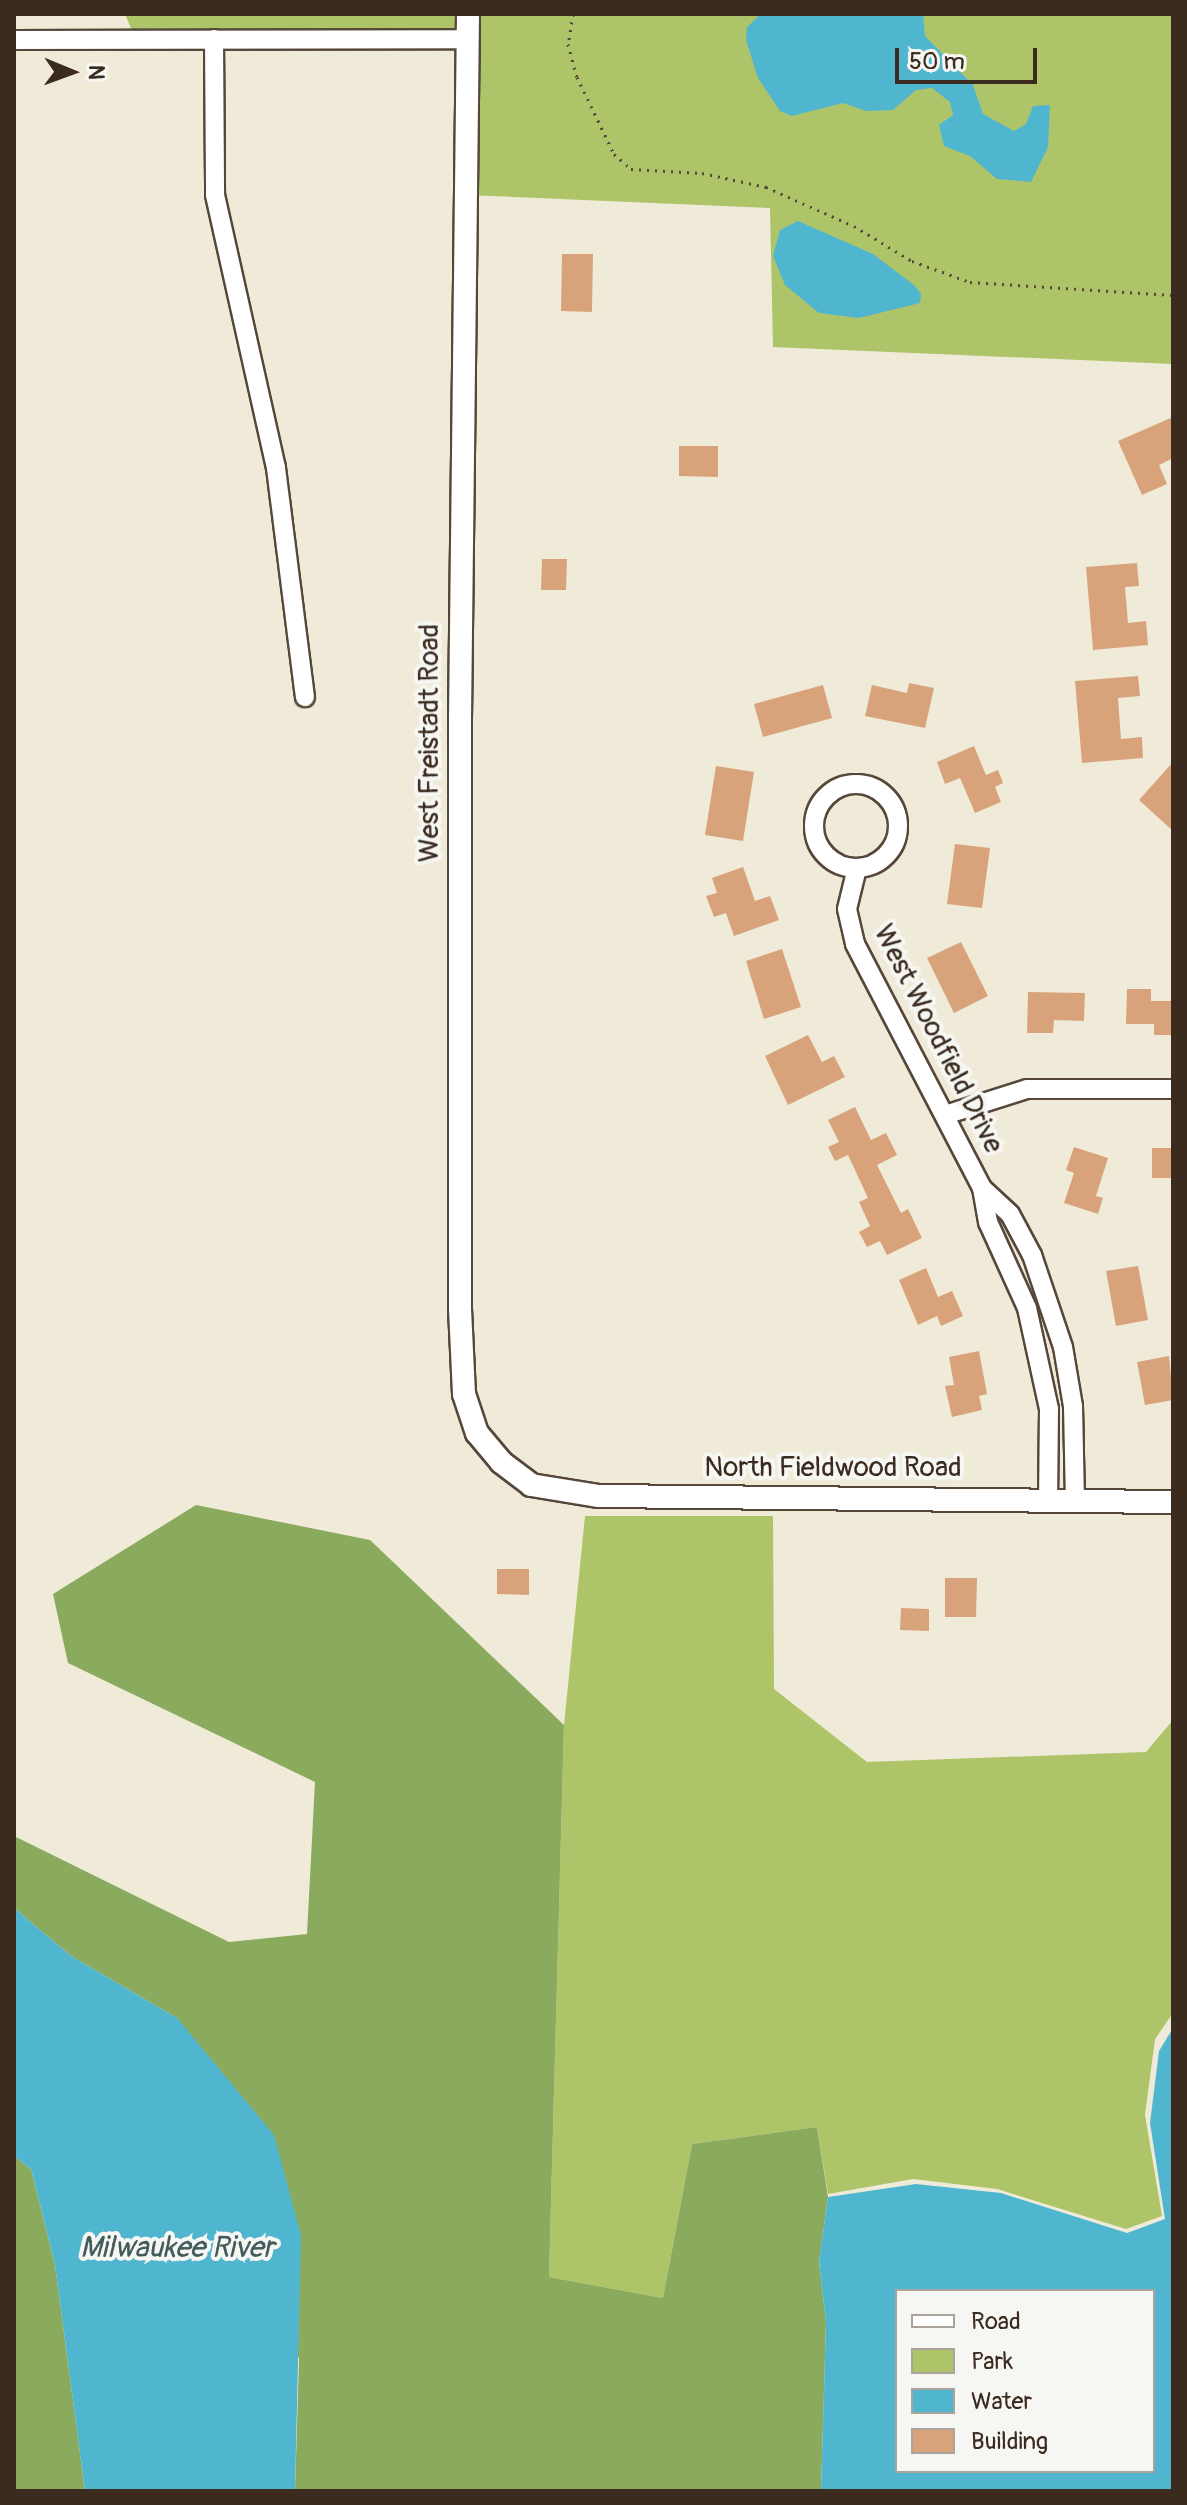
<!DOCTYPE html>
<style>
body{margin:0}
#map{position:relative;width:1187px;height:2505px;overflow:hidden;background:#f0ebd9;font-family:Pangolin,sans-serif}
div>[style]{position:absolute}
.green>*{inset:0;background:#aec469}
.forest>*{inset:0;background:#8aaa5d}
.water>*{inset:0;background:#50b6cf}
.building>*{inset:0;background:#d8a37b}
.path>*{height:3px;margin-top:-1.5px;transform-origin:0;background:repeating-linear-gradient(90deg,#56473a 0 2px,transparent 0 8px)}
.roads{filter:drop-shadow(2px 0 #56473a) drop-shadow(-2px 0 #56473a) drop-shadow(0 2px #56473a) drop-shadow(0 -2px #56473a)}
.minor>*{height:18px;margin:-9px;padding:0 9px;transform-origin:9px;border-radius:9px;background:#fff}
.minor>.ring{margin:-9px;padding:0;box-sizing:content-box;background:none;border:18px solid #fff;border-radius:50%}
.tertiary>*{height:22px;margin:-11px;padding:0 11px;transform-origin:11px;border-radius:11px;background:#fff}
span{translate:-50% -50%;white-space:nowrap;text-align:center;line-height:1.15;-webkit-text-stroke:8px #f6f6f2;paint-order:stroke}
.street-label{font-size:28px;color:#3b2a1e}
.water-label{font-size:30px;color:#425b5c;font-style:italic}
.frame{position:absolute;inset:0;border:16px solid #3b2a1e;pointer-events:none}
.legend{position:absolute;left:895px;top:2289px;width:260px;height:184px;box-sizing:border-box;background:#f6f6f2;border:2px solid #aba49d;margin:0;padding:10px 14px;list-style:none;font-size:24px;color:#3b2a1e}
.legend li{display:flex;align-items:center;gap:16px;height:40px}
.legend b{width:40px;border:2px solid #aba49d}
.north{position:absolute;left:32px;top:32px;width:80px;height:80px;-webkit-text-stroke:6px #f6f6f2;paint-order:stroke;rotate:91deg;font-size:22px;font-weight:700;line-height:32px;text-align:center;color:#3b2a1e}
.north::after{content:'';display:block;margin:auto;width:28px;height:36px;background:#3b2a1e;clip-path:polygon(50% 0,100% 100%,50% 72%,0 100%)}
.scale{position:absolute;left:895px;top:48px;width:142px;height:36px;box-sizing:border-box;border:4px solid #3b2a1e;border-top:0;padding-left:10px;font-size:24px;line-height:28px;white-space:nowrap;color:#3b2a1e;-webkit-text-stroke:6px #f6f6f2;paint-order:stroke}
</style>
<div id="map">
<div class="green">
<i style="clip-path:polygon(125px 14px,1173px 14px,1173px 364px,773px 347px,770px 208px,467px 195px,468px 39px,136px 40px)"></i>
<i style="clip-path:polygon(585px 1516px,773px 1516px,774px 1689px,867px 1762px,1146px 1752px,1173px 1720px,1173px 2013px,1155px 2039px,1145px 2115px,1162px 2216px,1126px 2229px,997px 2189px,913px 2179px,828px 2194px,817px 2127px,692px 2144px,663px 2298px,549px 2277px,564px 1725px)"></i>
</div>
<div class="forest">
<i style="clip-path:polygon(196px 1505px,370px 1540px,564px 1725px,549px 2277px,663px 2298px,692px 2144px,817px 2127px,828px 2197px,819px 2262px,826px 2322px,821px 2491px,295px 2491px,299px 2359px,177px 2018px,71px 1956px,14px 1908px,14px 1836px,229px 1942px,307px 1934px,315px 1782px,68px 1663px,53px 1594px)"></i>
<i style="clip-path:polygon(14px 2156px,31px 2169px,55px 2265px,85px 2491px,14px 2491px)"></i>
</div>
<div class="water">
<i style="clip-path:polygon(923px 14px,925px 36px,973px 85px,983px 114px,1014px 131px,1026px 124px,1033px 106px,1050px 105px,1048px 147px,1031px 182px,997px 179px,970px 156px,944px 146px,939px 125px,953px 115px,950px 102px,932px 88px,916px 90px,893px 110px,866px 111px,843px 103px,792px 116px,780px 111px,758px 78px,746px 40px,747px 27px,760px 15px)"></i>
<i style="clip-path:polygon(798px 221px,873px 254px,914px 285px,921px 294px,920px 303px,859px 318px,819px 313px,785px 285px,773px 256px,780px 230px)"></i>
<i style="clip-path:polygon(14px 1908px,71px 1956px,177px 2018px,274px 2135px,301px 2235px,295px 2491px,85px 2491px,55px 2265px,31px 2169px,14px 2156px)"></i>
<i style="clip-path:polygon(evenodd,1173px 2028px,1173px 2491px,821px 2491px,826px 2322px,819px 2262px,828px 2197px,916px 2184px,1001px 2193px,1127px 2233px,1165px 2219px,1150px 2123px,1159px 2051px,1173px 2028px,897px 2291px,1153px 2291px,1153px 2471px,897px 2471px,897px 2291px)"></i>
</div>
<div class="building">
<i style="clip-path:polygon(562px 254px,593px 254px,592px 312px,561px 311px)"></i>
<i style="clip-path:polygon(1173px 417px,1173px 458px,1159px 465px,1167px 484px,1142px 495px,1118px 441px)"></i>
<i style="clip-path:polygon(679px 446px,718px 446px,718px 477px,679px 476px)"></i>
<i style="clip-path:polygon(542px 559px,567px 559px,566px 590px,541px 590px)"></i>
<i style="clip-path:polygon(1137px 563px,1139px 586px,1125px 587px,1128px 623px,1146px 621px,1148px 645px,1093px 650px,1086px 567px)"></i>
<i style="clip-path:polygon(1138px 676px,1140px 696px,1118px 698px,1121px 739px,1142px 737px,1143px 758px,1082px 763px,1075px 681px)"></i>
<i style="clip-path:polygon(909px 683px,934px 688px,925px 728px,865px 716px,872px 685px,907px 693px)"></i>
<i style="clip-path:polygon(823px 685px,832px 718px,763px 737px,754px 704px)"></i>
<i style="clip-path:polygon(974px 746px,986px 775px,998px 770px,1003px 783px,995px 787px,1001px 802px,975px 813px,960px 778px,945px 784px,937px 762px)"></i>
<i style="clip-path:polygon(1173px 762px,1173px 831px,1139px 800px)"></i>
<i style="clip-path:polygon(716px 766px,754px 772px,743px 841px,705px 835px)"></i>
<i style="clip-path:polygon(955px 844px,990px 848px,982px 908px,947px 904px)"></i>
<i style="clip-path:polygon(743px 867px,755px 901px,770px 896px,779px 920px,734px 936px,726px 913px,714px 917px,706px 896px,717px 893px,712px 878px)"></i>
<i style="clip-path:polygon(961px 942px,988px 996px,954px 1013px,927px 958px)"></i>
<i style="clip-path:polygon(782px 949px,801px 1007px,764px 1019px,746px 961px)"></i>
<i style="clip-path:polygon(1127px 989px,1151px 989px,1151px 1001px,1173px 1001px,1173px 1035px,1154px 1035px,1154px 1024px,1126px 1024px)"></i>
<i style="clip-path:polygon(1028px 992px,1085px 993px,1084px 1021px,1054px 1020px,1053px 1033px,1027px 1033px)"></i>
<i style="clip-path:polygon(808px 1035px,822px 1062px,834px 1056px,845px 1077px,788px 1105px,765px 1056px)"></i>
<i style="clip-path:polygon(855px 1107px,871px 1140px,886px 1133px,897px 1155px,877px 1165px,901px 1213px,908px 1209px,922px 1238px,887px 1255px,880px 1241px,867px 1247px,859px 1232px,870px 1226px,859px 1202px,868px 1198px,848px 1155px,835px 1161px,828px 1147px,839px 1142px,828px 1120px)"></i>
<i style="clip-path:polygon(1074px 1147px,1108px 1158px,1096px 1196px,1103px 1198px,1098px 1214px,1064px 1203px,1074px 1173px,1066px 1170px)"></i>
<i style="clip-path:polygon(1152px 1148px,1173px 1148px,1173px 1178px,1152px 1178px)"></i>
<i style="clip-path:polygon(1138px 1266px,1148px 1320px,1116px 1326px,1106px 1271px)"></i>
<i style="clip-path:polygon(926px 1268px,938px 1297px,952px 1291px,963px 1316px,941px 1326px,937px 1316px,918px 1325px,899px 1280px)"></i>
<i style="clip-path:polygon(979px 1351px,987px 1394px,979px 1396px,982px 1410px,952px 1417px,945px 1386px,954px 1385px,949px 1357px)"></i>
<i style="clip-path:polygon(1169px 1356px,1173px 1400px,1145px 1405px,1137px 1362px)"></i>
<i style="clip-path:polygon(497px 1569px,529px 1569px,529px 1595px,497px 1594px)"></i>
<i style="clip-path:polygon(945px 1578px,977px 1578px,976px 1617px,945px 1617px)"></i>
<i style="clip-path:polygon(901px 1608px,929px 1609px,929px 1631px,900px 1630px)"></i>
</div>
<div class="path">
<i style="left:573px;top:14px;width:30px;rotate:99deg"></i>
<i style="left:568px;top:44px;width:34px;rotate:75deg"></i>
<i style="left:577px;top:77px;width:85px;rotate:64.3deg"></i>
<i style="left:614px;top:154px;width:23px;rotate:41deg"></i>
<i style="left:631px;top:169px;width:71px;rotate:3.2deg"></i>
<i style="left:702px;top:173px;width:66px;rotate:12.3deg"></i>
<i style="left:766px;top:187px;width:96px;rotate:23.9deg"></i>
<i style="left:854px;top:226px;width:68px;rotate:31.1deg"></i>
<i style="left:912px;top:261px;width:62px;rotate:19.9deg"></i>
<i style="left:970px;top:282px;width:203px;rotate:3.7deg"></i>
</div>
<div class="roads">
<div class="minor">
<i style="left:214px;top:39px;width:156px;rotate:89.6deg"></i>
<i style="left:215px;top:195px;width:280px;rotate:77.4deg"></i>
<i style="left:276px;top:468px;width:231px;rotate:82.8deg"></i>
<i style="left:14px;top:40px;width:454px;rotate:-0.1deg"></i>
<i class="ring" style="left:814px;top:784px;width:66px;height:66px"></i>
<i style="left:857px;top:868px;width:42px;rotate:103.7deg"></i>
<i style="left:847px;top:909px;width:36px;rotate:77deg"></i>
<i style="left:855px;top:944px;width:275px;rotate:62.5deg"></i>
<i style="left:982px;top:1188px;width:35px;rotate:80deg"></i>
<i style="left:988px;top:1222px;width:94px;rotate:65.6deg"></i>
<i style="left:1027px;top:1308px;width:103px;rotate:77.7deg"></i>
<i style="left:1049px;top:1409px;width:91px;rotate:90.6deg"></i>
<i style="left:945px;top:1115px;width:86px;rotate:-17.6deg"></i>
<i style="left:1027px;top:1089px;width:146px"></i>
<i style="left:982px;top:1188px;width:38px;rotate:43deg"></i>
<i style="left:1010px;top:1214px;width:47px;rotate:61.8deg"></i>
<i style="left:1032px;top:1255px;width:97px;rotate:71.4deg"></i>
<i style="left:1063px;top:1347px;width:60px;rotate:80.4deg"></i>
<i style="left:1073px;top:1406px;width:95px;rotate:88.8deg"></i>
</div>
<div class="tertiary">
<i style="left:468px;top:14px;width:703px;rotate:90.65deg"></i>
<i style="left:460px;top:717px;width:592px;rotate:90deg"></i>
<i style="left:460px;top:1309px;width:85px;rotate:87.3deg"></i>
<i style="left:464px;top:1394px;width:41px;rotate:71.6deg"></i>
<i style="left:477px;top:1433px;width:38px;rotate:50deg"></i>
<i style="left:501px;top:1462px;width:38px;rotate:37deg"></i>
<i style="left:531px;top:1485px;width:69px;rotate:9.2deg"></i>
<i style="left:599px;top:1496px;width:574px;rotate:0.6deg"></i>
</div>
</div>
<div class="street-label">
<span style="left:430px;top:743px;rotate:-90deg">West Freistadt Road</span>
<span style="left:938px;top:1039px;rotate:63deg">West Woodfield Drive</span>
<span style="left:833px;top:1468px">North Fieldwood Road</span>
</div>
<div class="water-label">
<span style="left:177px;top:2248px">Milwaukee River</span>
</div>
<div class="frame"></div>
<ul class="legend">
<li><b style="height:10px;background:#fff"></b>Road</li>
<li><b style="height:22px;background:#aec469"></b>Park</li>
<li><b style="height:22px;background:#50b6cf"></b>Water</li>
<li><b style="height:22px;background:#d8a37b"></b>Building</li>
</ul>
<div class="north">N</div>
<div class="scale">50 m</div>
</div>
